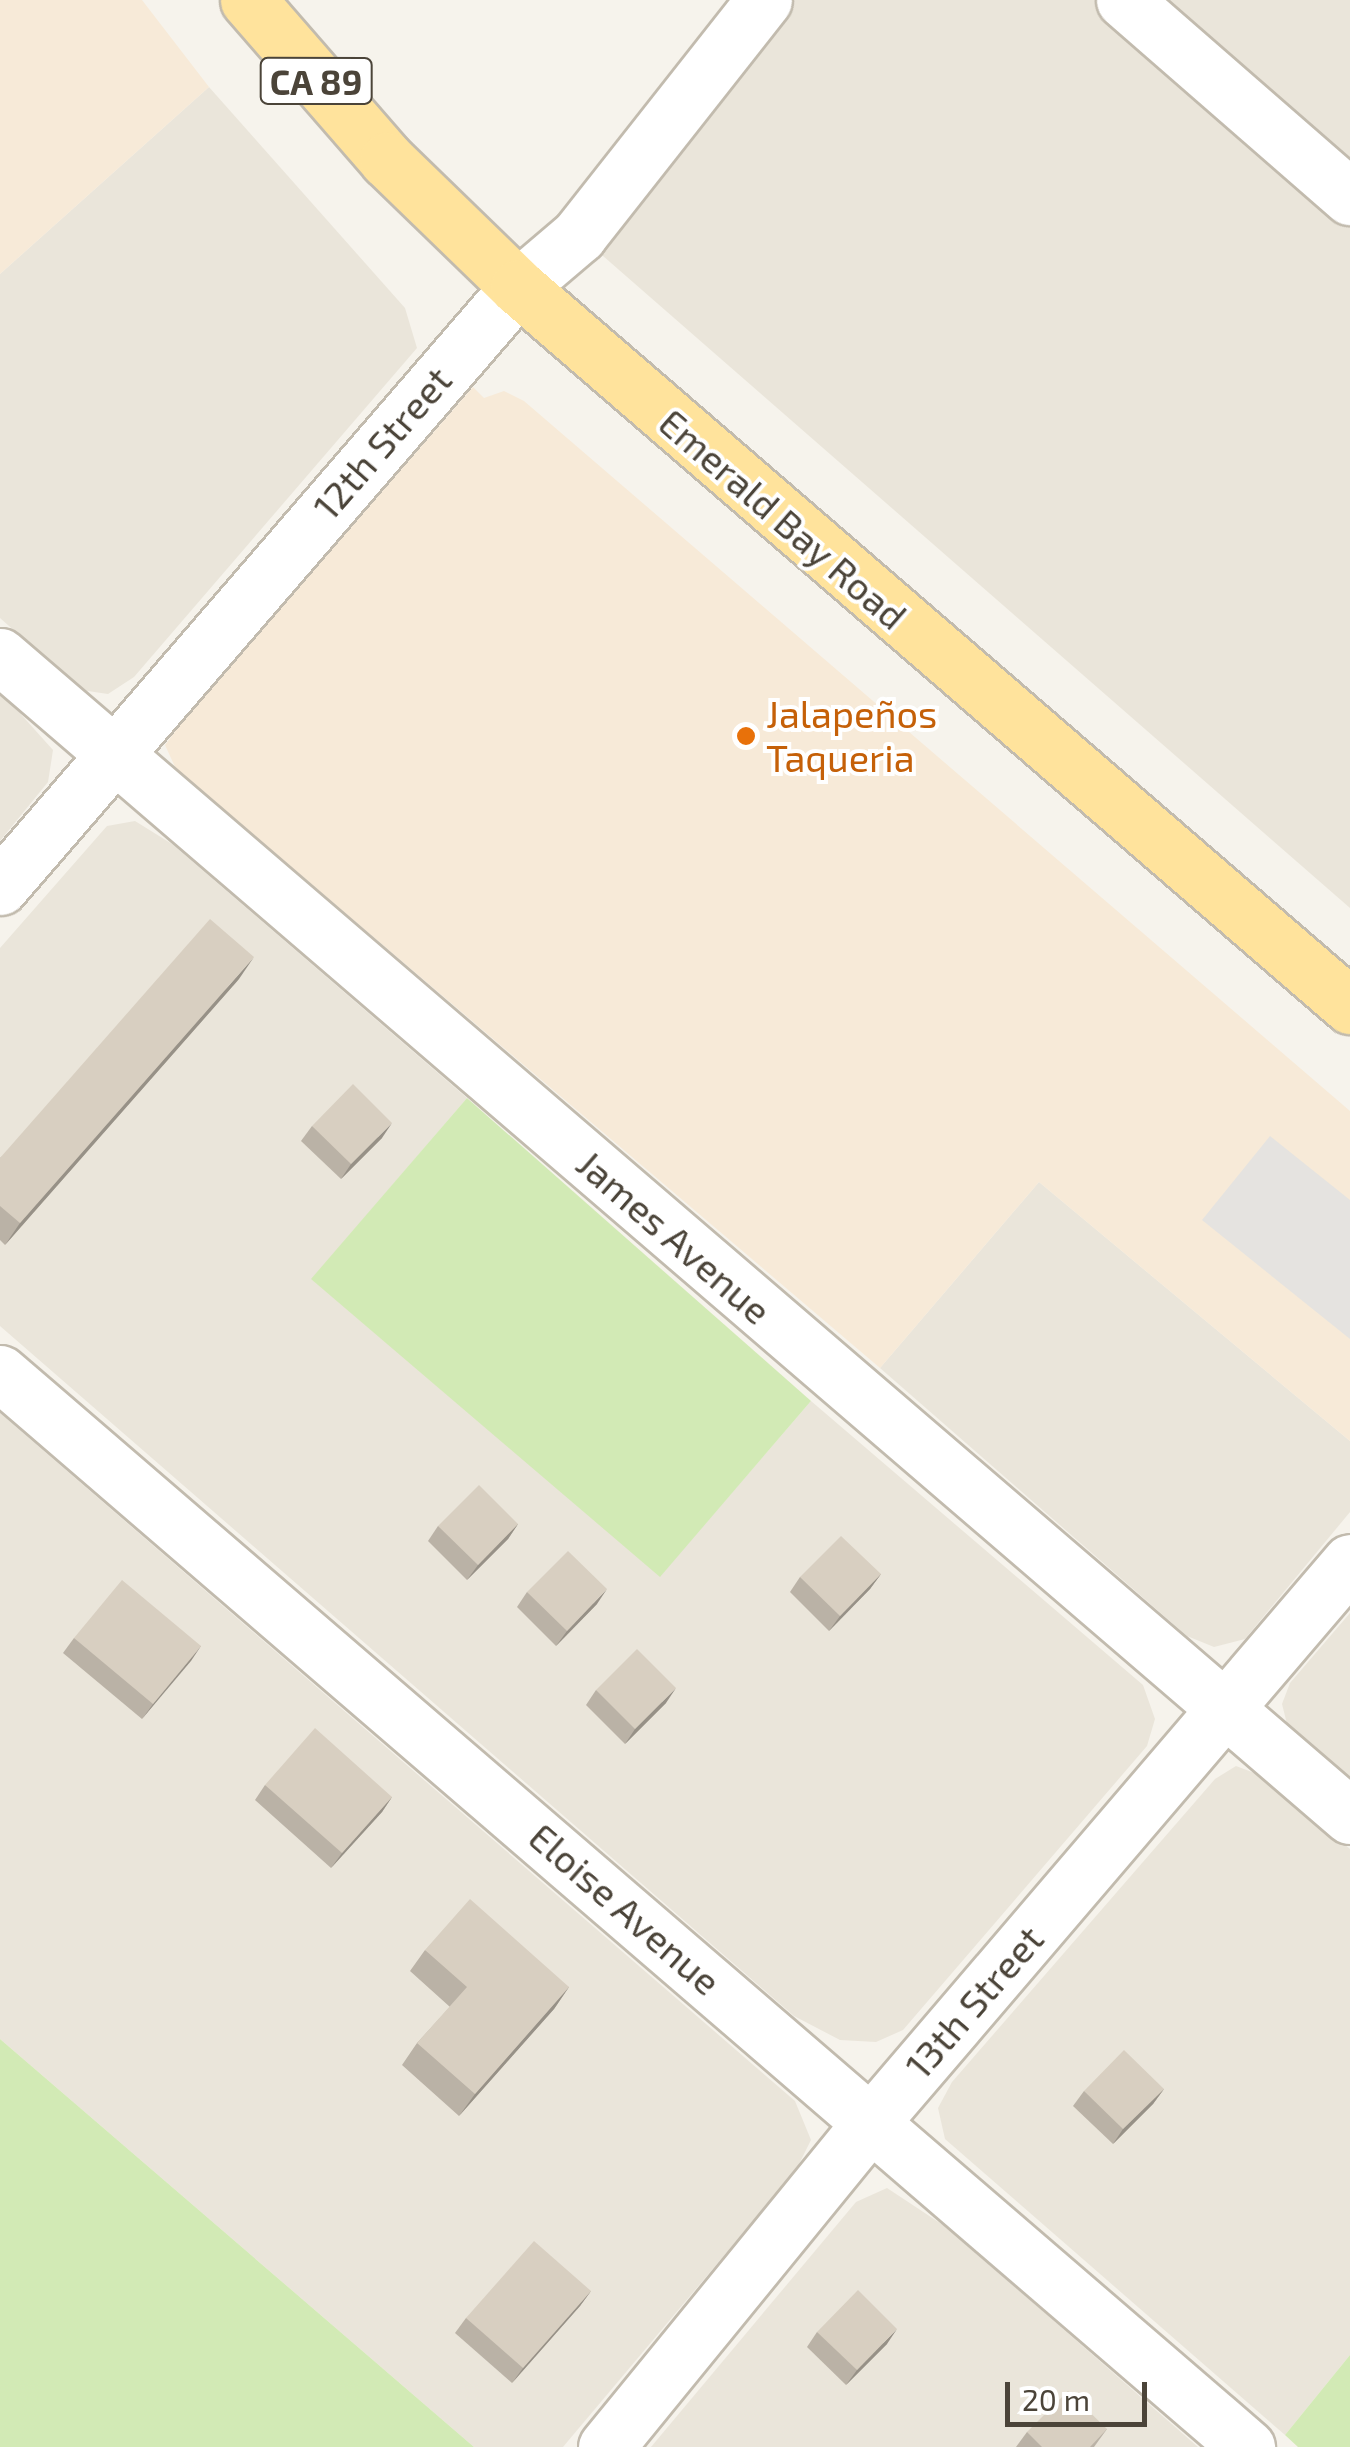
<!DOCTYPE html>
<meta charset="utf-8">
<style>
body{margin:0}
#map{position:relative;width:1350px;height:2447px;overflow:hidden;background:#f6f3ec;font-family:"Exo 2",sans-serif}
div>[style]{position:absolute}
.residential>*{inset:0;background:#eae5da}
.commercial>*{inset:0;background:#f7ead8}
.green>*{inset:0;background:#d2eab5}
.parking>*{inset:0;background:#e5e3e0}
.roads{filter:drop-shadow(2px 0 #c2bbae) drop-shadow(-2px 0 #c2bbae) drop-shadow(0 2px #c2bbae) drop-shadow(0 -2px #c2bbae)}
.minor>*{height:55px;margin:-27.5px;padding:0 27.5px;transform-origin:27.5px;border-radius:27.5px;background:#fff}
.major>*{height:55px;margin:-27.5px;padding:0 27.5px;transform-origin:27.5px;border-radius:27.5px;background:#ffe39c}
.wall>*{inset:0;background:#bab2a6}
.shaded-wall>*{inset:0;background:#979187}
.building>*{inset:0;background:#d8cfc1}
.dots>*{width:28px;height:28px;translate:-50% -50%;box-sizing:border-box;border:5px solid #fff;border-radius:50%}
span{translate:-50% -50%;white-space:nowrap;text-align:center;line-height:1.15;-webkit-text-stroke:8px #fff;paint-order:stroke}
.shield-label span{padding:2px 8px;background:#fff;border:2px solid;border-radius:8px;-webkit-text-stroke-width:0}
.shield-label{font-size:35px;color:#4b4439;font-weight:700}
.street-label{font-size:38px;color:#4b4439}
.food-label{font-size:38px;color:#c56008}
.left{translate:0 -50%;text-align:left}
.scale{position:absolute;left:1005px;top:2382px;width:142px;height:45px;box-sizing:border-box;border:5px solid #4b4439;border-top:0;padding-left:12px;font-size:30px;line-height:35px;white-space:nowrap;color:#4b4439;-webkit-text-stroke:8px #fff;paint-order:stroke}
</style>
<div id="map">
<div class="residential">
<i style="clip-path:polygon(785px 0,1350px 0,1350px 908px,579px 235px)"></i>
<i style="clip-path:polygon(209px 87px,405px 308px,417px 348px,134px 677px,108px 694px,81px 690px,0 618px,0 274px)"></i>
<i style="clip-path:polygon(0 691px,53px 750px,48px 782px,0 841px)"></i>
<i style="clip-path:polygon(135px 821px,172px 844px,467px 1098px,312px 1279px,660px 1576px,811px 1401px,1143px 1685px,1155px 1719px,1147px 1746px,903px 2030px,876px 2042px,840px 2040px,794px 2016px,0 1326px,0 948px,107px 826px)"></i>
<i style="clip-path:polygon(1039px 1182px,1350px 1441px,1350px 1512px,1245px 1639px,1214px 1647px,1187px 1636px,880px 1368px)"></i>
<i style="clip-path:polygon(0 1413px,795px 2101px,811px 2140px,796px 2170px,563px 2447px,474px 2447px,0 2039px)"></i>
<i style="clip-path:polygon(1350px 1613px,1350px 1778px,1287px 1724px,1282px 1704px,1290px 1683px)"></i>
<i style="clip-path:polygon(1236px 1766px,1265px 1777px,1350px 1849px,1350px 2355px,1285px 2435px,945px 2139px,938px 2108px,952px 2082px,1215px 1779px)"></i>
<i style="clip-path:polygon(887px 2188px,949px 2229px,1198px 2447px,651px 2447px,856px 2202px)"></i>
</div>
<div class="commercial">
<i style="clip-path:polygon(0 0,142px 0,209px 87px,0 274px)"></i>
<i style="clip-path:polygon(473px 387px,484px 398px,504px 391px,524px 401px,1350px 1111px,1350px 1441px,1039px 1182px,880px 1368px,176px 769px,165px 745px,186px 717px)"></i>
</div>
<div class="green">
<i style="clip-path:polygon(467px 1098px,811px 1401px,660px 1577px,311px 1279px)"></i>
<i style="clip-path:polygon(0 2039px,474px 2447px,0 2447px)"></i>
<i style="clip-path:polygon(1350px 2355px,1350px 2447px,1298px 2447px,1285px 2435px)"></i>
</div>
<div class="parking">
<i style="clip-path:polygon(1270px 1136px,1350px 1200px,1350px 1339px,1202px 1220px)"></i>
</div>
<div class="roads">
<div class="minor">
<i style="left:1124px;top:0;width:300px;rotate:41.1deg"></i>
<i style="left:0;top:656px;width:1780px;rotate:40.67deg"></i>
<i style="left:0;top:887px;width:793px;rotate:-49.19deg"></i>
<i style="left:518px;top:287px;width:80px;rotate:-40.4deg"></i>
<i style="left:579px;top:235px;width:299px;rotate:-51.8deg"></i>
<i style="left:0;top:1373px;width:1646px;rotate:40.74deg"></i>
<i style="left:606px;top:2447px;width:422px;rotate:-50.8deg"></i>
<i style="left:873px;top:2120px;width:734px;rotate:-49.47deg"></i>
</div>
<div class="major">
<i style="left:248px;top:0;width:212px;rotate:49deg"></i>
<i style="left:387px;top:160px;width:182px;rotate:44.1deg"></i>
<i style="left:518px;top:287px;width:1100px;rotate:40.83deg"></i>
</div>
</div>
<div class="wall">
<i style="clip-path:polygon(239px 979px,5px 1245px,0 1240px,0 1158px)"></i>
<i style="clip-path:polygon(312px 1126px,382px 1138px,341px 1179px,301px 1141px)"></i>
<i style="clip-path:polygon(518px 1524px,508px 1539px,467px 1580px,428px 1541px,438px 1526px)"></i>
<i style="clip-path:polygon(881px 1574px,870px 1589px,829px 1631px,790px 1592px,800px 1577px)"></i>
<i style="clip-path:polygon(527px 1592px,597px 1604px,556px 1646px,517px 1607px)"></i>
<i style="clip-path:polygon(74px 1638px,201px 1646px,142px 1719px,63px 1653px)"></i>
<i style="clip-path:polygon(596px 1690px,666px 1703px,625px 1744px,586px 1705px)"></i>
<i style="clip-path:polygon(265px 1785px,392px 1797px,382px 1812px,331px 1868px,255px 1800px)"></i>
<i style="clip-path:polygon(425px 1950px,569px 1987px,554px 2009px,459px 2116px,402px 2065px,417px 2043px,450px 2007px,410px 1971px)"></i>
<i style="clip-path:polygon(1164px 2089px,1153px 2104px,1113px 2144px,1073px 2106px,1084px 2091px)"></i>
<i style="clip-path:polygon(591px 2291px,580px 2306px,512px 2383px,455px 2333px,466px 2318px)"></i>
<i style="clip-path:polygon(817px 2332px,887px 2344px,846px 2385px,807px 2347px)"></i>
<i style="clip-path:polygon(1107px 2429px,1094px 2447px,1016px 2447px,1027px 2432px)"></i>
</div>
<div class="shaded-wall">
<i style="clip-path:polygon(254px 957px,239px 979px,5px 1245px,20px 1223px)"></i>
<i style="clip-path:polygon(392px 1123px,382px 1138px,341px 1179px,351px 1164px)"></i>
<i style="clip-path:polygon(518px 1524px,508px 1539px,467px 1580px,478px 1565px)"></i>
<i style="clip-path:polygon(881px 1574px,870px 1589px,829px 1631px,840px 1616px)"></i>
<i style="clip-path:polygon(607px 1589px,597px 1604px,556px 1646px,567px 1631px)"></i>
<i style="clip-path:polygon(201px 1646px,191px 1661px,142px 1719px,153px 1704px)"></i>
<i style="clip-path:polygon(676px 1688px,666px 1703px,625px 1744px,635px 1729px)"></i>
<i style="clip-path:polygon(392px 1797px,382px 1812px,331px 1868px,342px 1853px)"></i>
<i style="clip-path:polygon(569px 1987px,554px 2009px,459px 2116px,475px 2094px)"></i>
<i style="clip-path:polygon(1164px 2089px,1153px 2104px,1113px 2144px,1123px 2129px)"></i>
<i style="clip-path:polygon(591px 2291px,580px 2306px,512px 2383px,523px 2368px)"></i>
<i style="clip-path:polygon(897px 2329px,887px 2344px,846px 2385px,857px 2370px)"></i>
</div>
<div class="building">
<i style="clip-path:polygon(210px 919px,254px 957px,20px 1223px,0 1206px,0 1158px)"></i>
<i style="clip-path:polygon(353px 1084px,392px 1123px,351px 1164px,312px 1126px)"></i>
<i style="clip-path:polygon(479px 1485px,518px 1524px,478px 1565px,438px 1526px)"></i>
<i style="clip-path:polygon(841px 1536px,881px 1574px,840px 1616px,800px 1577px)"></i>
<i style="clip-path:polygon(568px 1551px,607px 1589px,567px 1631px,527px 1592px)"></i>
<i style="clip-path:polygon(122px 1580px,201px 1646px,153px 1704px,74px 1638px)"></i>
<i style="clip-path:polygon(637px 1649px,676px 1688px,635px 1729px,596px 1690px)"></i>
<i style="clip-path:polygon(315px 1728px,392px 1797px,342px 1853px,265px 1785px)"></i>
<i style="clip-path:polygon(470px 1899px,569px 1987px,475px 2094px,417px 2043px,467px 1987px,425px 1950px)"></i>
<i style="clip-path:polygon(1124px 2050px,1164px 2089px,1123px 2129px,1084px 2091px)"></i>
<i style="clip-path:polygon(534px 2241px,591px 2291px,523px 2368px,466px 2318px)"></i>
<i style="clip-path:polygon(858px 2290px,897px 2329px,857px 2370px,817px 2332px)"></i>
<i style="clip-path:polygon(1068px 2391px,1107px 2429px,1090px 2447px,1042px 2447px,1027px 2432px)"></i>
</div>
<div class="dots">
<i style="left:746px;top:736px;background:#e8710a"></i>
</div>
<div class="shield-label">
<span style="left:316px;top:81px">CA 89</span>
</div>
<div class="street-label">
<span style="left:382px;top:443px;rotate:-49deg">12th Street</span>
<span style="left:783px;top:519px;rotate:41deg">Emerald Bay Road</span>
<span style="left:674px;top:1237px;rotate:41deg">James Avenue</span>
<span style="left:625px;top:1909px;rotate:41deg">Eloise Avenue</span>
<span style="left:974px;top:2002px;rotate:-49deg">13th Street</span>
</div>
<div class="food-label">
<span class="left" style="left:766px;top:736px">Jalapeños<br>Taqueria</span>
</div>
<div class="scale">20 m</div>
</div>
